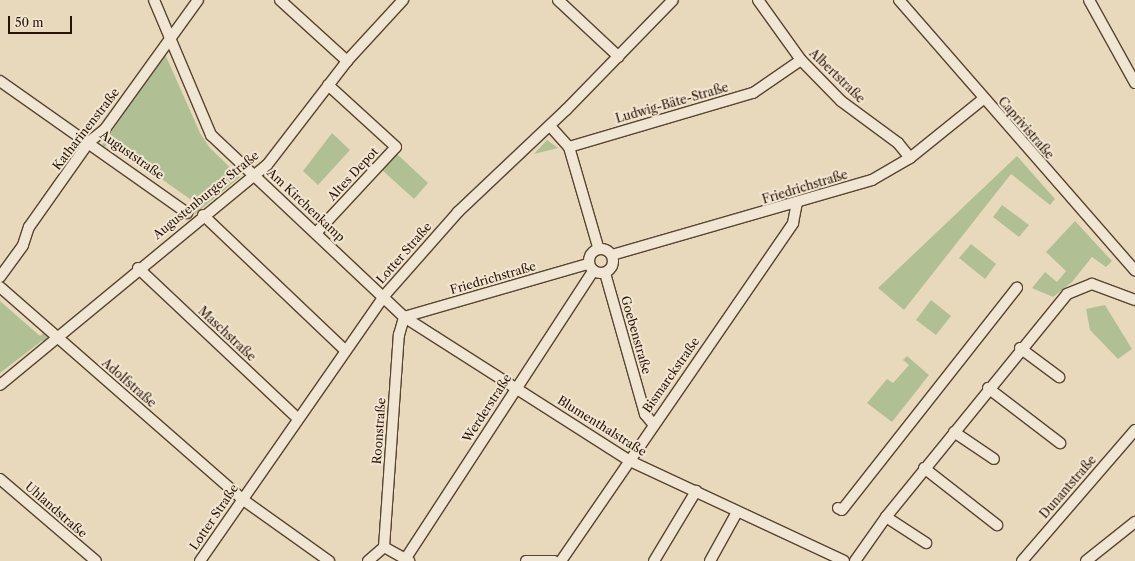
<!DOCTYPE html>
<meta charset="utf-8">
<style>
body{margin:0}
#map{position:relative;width:1135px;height:561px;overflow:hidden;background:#e9d9bc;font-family:"Libre Caslon Text",serif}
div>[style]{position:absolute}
.green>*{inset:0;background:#b1c094}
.roads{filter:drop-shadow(1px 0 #58442f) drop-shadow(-1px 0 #58442f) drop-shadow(0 1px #58442f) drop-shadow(0 -1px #58442f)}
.minor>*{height:10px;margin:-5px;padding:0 5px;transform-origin:5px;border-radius:5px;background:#f1e6d3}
.minor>.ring{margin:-5px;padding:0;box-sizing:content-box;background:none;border:10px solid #f1e6d3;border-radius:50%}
span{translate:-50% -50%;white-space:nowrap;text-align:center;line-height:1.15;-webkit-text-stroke:4px #f1e6d3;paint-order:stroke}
.street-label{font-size:12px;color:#281200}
.scale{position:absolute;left:8px;top:16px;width:64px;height:18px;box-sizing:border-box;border:2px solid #281200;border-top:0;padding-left:5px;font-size:12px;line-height:14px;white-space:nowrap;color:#281200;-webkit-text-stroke:3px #f1e6d3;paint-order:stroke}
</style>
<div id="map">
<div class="green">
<i style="clip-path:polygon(165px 54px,200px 133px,210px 148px,240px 177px,195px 214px,191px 212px,197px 204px,109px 142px,104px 148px,102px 145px)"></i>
<i style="clip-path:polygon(332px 133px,350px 150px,318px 185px,303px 171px)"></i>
<i style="clip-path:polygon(547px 140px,558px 148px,534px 154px)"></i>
<i style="clip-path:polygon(397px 154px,428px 183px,414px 199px,382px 170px)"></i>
<i style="clip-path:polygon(1017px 156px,1055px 199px,1050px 205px,1011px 174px,904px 310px,878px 288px)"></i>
<i style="clip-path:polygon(1002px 205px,1029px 225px,1019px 237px,993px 217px)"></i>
<i style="clip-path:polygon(1075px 221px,1112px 261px,1106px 267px,1092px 257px,1072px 282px,1053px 297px,1032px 288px,1045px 272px,1057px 282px,1066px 271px,1046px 252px)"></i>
<i style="clip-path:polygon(971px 244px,996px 264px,985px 279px,959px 258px)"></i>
<i style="clip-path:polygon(931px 300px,951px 316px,936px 335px,916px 320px)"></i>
<i style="clip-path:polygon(0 301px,40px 336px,45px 331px,50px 340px,44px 347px,43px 340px,0 373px)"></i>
<i style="clip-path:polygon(1105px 305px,1132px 349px,1118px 359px,1090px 330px,1086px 309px)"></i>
<i style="clip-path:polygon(907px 356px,929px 375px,892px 422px,867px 403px,887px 379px,893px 383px,909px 365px,903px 360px)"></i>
</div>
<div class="roads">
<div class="minor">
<i style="left:154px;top:0;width:147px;rotate:67.1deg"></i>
<i style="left:211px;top:135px;width:265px;rotate:43.3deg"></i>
<i style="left:404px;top:317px;width:268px;rotate:32.5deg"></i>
<i style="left:630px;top:461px;width:236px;rotate:25deg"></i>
<i style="left:280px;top:0;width:91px;rotate:42.3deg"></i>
<i style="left:558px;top:0;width:83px;rotate:43.1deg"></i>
<i style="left:758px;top:0;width:74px;rotate:54.4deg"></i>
<i style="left:801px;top:60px;width:57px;rotate:45.7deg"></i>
<i style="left:841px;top:101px;width:71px;rotate:36.4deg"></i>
<i style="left:898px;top:143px;width:19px;rotate:51deg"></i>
<i style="left:899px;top:0;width:359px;rotate:48.9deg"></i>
<i style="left:1089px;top:0;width:95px;rotate:61deg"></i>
<i style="left:0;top:81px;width:229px;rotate:35.2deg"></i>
<i style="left:550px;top:126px;width:28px;rotate:48deg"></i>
<i style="left:569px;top:147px;width:192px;rotate:-16.4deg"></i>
<i style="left:753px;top:93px;width:58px;rotate:-34.5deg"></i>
<i style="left:569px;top:147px;width:104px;rotate:73.8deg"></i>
<i style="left:203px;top:215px;width:196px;rotate:43.6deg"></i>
<i style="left:316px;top:233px;width:117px;rotate:-47.1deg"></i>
<i style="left:396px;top:147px;width:92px;rotate:-137.6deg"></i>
<i class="ring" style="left:589px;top:249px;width:14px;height:14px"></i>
<i style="left:612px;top:255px;width:271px;rotate:-16.1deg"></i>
<i style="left:872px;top:180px;width:44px;rotate:-30.1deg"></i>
<i style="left:910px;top:158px;width:94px;rotate:-38.9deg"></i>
<i style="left:138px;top:268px;width:219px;rotate:43.3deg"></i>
<i style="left:605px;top:273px;width:147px;rotate:74.2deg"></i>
<i style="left:645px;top:414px;width:13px;rotate:51deg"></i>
<i style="left:0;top:277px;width:39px;rotate:-54deg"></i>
<i style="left:23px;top:245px;width:19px;rotate:-72deg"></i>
<i style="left:29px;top:227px;width:104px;rotate:-54.8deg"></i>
<i style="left:89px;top:142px;width:21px;rotate:-39deg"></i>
<i style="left:105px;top:129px;width:159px;rotate:-54.2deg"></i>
<i style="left:0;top:287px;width:322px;rotate:41.2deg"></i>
<i style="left:242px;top:499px;width:107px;rotate:35.5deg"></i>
<i style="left:1020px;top:348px;width:49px;rotate:36.6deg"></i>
<i style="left:0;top:385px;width:346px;rotate:-39.5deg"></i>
<i style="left:267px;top:165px;width:131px;rotate:-52.4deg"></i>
<i style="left:347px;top:61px;width:83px;rotate:-47.4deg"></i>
<i style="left:988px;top:388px;width:91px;rotate:37.4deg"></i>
<i style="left:954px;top:432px;width:48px;rotate:34deg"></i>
<i style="left:924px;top:468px;width:93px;rotate:38deg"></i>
<i style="left:0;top:479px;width:126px;rotate:40.5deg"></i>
<i style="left:838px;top:508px;width:4px;rotate:27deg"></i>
<i style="left:842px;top:510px;width:283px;rotate:-51.8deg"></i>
<i style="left:886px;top:517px;width:48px;rotate:33deg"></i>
<i style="left:384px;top:547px;width:213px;rotate:-86deg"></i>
<i style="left:399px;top:335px;width:19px;rotate:-74deg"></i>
<i style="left:404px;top:317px;width:191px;rotate:-16.1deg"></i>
<i style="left:406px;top:558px;width:340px;rotate:-56.9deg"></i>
<i style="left:200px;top:561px;width:323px;rotate:-55.2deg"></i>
<i style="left:384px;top:296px;width:112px;rotate:-48.6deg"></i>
<i style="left:458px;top:212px;width:149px;rotate:-43.4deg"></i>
<i style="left:566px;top:110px;width:153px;rotate:-45.8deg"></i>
<i style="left:368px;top:561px;width:21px;rotate:-41deg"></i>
<i style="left:384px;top:547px;width:29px;rotate:29deg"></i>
<i style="left:526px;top:561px;width:28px"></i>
<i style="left:561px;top:561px;width:410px;rotate:-55.5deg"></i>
<i style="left:793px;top:223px;width:20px;rotate:-79deg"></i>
<i style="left:654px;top:561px;width:82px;rotate:-59deg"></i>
<i style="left:710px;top:561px;width:56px;rotate:-61.1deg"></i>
<i style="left:855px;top:561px;width:54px;rotate:-54.8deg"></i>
<i style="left:886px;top:517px;width:287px;rotate:-50.9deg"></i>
<i style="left:1067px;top:294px;width:27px;rotate:-22deg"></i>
<i style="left:1092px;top:284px;width:46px;rotate:20.4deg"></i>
<i style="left:1022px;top:561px;width:173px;rotate:-49.2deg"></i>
<i style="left:1086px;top:561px;width:63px;rotate:-38.5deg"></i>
</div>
</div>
<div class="street-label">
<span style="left:837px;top:76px;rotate:44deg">Albertstraße</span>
<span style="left:672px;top:103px;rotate:-16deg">Ludwig-Bäte-Straße</span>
<span style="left:1026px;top:128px;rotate:49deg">Caprivistraße</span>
<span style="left:86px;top:129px;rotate:-52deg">Katharinenstraße</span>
<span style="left:132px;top:155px;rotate:35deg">Auguststraße</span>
<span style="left:353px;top:174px;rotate:-47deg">Altes Depot</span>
<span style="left:805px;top:187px;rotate:-17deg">Friedrichstraße</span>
<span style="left:206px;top:195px;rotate:-39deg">Augustenburger Straße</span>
<span style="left:306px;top:205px;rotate:43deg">Am Kirchenkamp</span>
<span style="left:404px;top:253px;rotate:-49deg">Lotter Straße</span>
<span style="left:493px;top:278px;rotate:-16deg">Friedrichstraße</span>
<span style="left:227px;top:334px;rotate:43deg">Maschstraße</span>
<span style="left:636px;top:335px;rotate:74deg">Goebenstraße</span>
<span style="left:671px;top:375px;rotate:-55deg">Bismarckstraße</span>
<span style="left:129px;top:383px;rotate:41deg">Adolfstraße</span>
<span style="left:487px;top:408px;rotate:-57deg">Werderstraße</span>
<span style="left:602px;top:426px;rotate:32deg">Blumenthalstraße</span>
<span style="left:379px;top:431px;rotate:-86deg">Roonstraße</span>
<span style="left:1068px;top:487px;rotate:-49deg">Dunantstraße</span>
<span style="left:56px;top:510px;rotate:41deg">Uhlandstraße</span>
<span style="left:214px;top:517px;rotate:-56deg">Lotter Straße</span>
</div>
<div class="scale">50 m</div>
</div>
